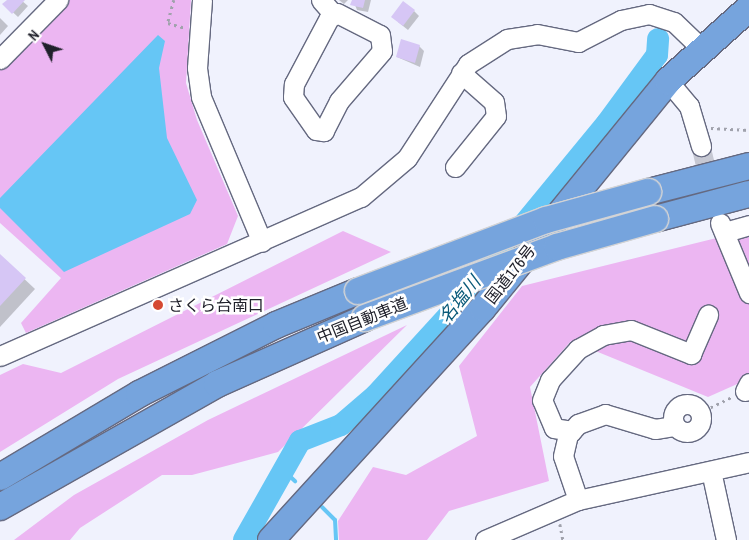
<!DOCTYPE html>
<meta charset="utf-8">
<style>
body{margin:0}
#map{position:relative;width:749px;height:540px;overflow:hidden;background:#f0f2fd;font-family:"Archivo Narrow","Noto Sans JP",sans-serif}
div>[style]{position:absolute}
.green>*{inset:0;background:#ecb6f2}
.water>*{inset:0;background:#66c6f5}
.shadow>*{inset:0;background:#0003}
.stream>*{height:4px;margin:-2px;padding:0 2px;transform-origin:2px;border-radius:2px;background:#66c6f5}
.river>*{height:22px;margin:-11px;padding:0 11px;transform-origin:11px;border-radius:11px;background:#66c6f5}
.building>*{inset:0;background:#d6c6f5}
.minor-tunnel>*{height:19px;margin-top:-9.5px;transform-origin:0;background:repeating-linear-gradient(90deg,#c6c8d3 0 19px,transparent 0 28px)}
.path>*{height:2.5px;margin-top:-1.25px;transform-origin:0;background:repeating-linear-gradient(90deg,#a0a2ac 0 2.5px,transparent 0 6.5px)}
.roads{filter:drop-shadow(1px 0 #656980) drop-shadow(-1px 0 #656980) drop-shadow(0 1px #656980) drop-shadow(0 -1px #656980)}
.minor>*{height:19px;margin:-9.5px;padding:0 9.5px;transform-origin:9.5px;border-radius:9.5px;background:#fff}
.minor>.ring{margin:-9.5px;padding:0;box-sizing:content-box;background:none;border:19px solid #fff;border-radius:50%}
.highway>*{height:26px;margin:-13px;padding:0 13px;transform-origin:13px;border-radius:13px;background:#76a4dd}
.bridges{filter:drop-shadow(1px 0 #d2d3d5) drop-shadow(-1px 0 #d2d3d5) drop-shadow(0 1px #d2d3d5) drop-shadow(0 -1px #d2d3d5)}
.highway-bridge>*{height:26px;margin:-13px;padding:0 13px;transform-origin:13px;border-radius:13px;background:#76a4dd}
.dots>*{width:14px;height:14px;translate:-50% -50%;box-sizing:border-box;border:2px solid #fff;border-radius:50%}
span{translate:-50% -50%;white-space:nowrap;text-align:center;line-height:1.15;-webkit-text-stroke:5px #fff;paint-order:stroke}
.street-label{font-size:16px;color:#20212b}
.poi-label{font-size:16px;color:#20212b}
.left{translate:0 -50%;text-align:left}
.water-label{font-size:18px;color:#0a5a79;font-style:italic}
.north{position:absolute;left:20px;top:20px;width:50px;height:50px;-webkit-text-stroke:4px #fff;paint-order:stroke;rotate:311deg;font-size:14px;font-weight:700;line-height:20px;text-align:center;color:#20212b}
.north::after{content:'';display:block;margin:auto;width:18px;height:22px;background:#20212b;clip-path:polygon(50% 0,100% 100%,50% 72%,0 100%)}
</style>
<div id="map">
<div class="green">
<i style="clip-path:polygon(64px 0,191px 0,186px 83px,197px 120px,238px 216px,227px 244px,26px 333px,21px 323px,61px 278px,0 223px,0 66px)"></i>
<i style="clip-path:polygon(749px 230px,749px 386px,744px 381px,708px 397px,571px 341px,530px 387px,549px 481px,449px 511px,427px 540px,339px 540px,338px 521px,373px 467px,406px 475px,477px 436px,459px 366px,522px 286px)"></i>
<i style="clip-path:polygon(343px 231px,391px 252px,118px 379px,0 452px,0 375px,23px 364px,61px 373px)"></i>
<i style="clip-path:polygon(407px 325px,278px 452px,192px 475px,162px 475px,80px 528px,70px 540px,14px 540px,74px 495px,208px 420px)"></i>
</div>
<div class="water">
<i style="clip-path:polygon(158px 35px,165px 41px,159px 68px,167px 138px,197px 200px,190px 214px,64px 272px,0 208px,0 198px)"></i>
</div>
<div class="shadow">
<i style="clip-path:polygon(8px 0,21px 0,28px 6px,18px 17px,4px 4px)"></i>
<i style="clip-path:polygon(339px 0,348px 0,344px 4px)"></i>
<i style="clip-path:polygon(353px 0,371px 0,368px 12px,357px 10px)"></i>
<i style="clip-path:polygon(414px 11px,419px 16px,408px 30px,398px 22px)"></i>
<i style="clip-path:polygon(0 18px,8px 26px,0 35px)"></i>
<i style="clip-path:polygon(419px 46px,424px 51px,420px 67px,397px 57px)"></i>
<i style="clip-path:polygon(0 256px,35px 289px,0 327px)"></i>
</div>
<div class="stream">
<i style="left:282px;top:469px;width:18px;rotate:43deg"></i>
<i style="left:322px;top:507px;width:18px;rotate:45deg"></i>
<i style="left:335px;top:520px;width:20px;rotate:87deg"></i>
</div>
<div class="river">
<i style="left:244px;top:540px;width:114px;rotate:-60.5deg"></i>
<i style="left:300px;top:441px;width:44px;rotate:-21.3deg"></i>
<i style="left:341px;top:425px;width:46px;rotate:-40.6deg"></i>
<i style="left:376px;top:395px;width:110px;rotate:-47.6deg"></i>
<i style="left:450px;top:314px;width:247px;rotate:-50.6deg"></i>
<i style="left:607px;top:123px;width:84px;rotate:-53.7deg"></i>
<i style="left:657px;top:55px;width:16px;rotate:-86deg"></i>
</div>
<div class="building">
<i style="clip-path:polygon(7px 0,25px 0,12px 14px,2px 4px)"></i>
<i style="clip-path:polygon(352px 0,365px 0,363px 8px,350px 5px)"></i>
<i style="clip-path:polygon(403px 1px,415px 10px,403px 26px,391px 17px)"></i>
<i style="clip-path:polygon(401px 39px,420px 45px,415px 63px,396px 57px)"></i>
<i style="clip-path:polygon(0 254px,26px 278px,0 306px)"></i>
</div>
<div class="minor-tunnel">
<i style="left:701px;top:146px;width:43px;rotate:76.6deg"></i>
</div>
<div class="path">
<i style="left:174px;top:0;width:24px;rotate:105deg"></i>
<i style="left:168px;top:23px;width:19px;rotate:16deg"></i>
<i style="left:711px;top:128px;width:38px;rotate:3deg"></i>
<i style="left:699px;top:413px;width:37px;rotate:-26deg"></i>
<i style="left:560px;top:524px;width:16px;rotate:79deg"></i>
</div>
<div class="roads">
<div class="minor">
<i style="left:202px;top:0;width:68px;rotate:94.2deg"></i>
<i style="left:197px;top:68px;width:29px;rotate:82deg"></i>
<i style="left:201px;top:97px;width:157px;rotate:67.2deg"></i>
<i style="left:321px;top:0;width:20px;rotate:49deg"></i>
<i style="left:337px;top:13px;width:48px;rotate:27.1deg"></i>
<i style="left:380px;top:35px;width:16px;rotate:83deg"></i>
<i style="left:382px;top:51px;width:66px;rotate:130.7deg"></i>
<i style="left:339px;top:101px;width:34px;rotate:117deg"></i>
<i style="left:324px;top:131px;width:8px;rotate:-173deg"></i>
<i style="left:316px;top:130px;width:40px;rotate:-124.9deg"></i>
<i style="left:293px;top:97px;width:13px;rotate:-86deg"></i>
<i style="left:294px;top:84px;width:75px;rotate:-62.1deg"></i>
<i style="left:329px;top:18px;width:9px;rotate:-32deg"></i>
<i style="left:0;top:59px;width:83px;rotate:-45.5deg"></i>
<i style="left:668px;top:81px;width:33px;rotate:50deg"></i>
<i style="left:689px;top:106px;width:42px;rotate:73.3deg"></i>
<i style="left:455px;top:167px;width:65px;rotate:-51.2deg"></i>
<i style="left:496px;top:116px;width:14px;rotate:-98deg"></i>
<i style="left:494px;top:102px;width:44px;rotate:-138.7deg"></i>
<i style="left:720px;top:223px;width:76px;rotate:67.5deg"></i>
<i style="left:725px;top:232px;width:25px;rotate:-16deg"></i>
<i style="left:0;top:356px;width:394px;rotate:-23.8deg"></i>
<i style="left:361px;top:197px;width:60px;rotate:-40.3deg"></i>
<i style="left:407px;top:158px;width:112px;rotate:-57deg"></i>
<i style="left:468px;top:64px;width:46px;rotate:-32.7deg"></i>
<i style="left:507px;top:39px;width:30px;rotate:-9deg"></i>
<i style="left:537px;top:34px;width:42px;rotate:11deg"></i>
<i style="left:578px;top:42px;width:48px;rotate:-27.1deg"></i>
<i style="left:621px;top:20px;width:29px;rotate:-12deg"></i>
<i style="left:649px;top:14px;width:26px;rotate:18deg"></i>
<i style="left:674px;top:22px;width:37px;rotate:44deg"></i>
<i style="left:745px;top:391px;width:9px;rotate:-63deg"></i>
<i class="ring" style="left:673px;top:404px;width:9px;height:9px"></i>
<i style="left:572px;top:431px;width:18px;rotate:-171deg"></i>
<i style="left:554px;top:428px;width:30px;rotate:-113deg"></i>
<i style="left:542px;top:400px;width:22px;rotate:-68deg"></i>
<i style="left:550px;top:380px;width:42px;rotate:-47.9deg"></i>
<i style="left:578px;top:349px;width:29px;rotate:-29deg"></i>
<i style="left:603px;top:335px;width:28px;rotate:-10deg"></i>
<i style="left:631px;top:330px;width:65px;rotate:21.8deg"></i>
<i style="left:691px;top:354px;width:43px;rotate:-66.4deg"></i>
<i style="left:711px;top:471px;width:71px;rotate:77.7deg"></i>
<i style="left:578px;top:500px;width:46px;rotate:-108.8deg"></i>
<i style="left:563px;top:456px;width:22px;rotate:-77deg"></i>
<i style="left:568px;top:435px;width:15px;rotate:-48deg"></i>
<i style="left:578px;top:424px;width:29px;rotate:-20deg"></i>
<i style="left:605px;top:414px;width:52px;rotate:16.7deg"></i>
<i style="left:655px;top:429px;width:20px;rotate:-9deg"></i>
<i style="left:485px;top:540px;width:101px;rotate:-23.3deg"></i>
<i style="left:578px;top:500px;width:175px;rotate:-12.5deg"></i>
</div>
<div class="highway">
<i style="left:648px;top:192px;width:104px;rotate:-14.4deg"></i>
<i style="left:655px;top:219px;width:97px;rotate:-14.9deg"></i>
<i style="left:0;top:477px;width:162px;rotate:-30.8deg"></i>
<i style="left:139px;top:394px;width:153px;rotate:-26.7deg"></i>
<i style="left:276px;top:325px;width:89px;rotate:-22.5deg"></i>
<i style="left:0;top:507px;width:249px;rotate:-29.5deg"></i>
<i style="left:217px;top:384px;width:162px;rotate:-24deg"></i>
<i style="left:271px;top:540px;width:314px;rotate:-47.6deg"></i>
<i style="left:483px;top:308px;width:293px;rotate:-50.8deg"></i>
<i style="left:668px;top:81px;width:109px;rotate:-42deg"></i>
</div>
</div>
<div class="bridges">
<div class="highway-bridge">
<i style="left:358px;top:291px;width:201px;rotate:-20.7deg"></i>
<i style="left:546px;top:220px;width:106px;rotate:-15.4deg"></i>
<i style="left:365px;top:318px;width:205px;rotate:-20.3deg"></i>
<i style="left:557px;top:247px;width:102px;rotate:-15.9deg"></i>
</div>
</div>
<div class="dots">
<i style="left:158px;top:305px;background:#d54933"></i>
</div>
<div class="street-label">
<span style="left:510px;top:274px;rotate:-52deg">国道176号</span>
<span style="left:362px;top:320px;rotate:-22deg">中国自動車道</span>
</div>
<div class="poi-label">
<span class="left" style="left:168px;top:305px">さくら台南口</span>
</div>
<div class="water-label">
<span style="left:460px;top:300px;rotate:-51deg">名塩川</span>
</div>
<div class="north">N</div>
</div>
